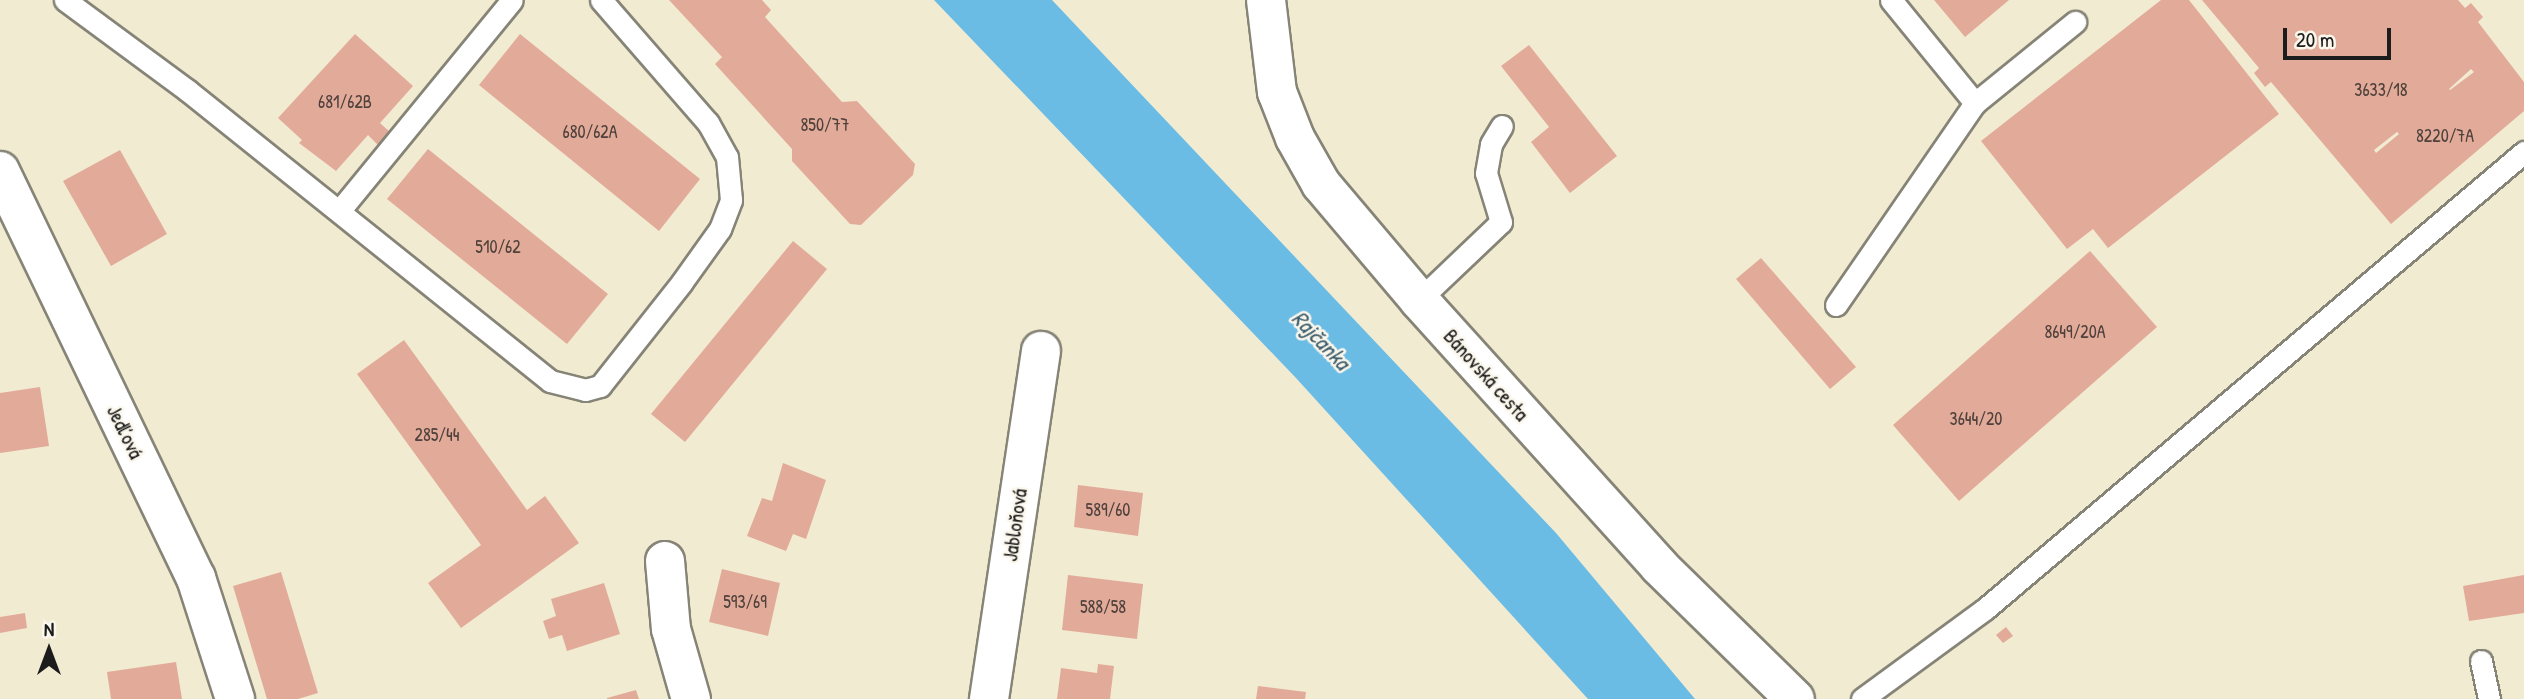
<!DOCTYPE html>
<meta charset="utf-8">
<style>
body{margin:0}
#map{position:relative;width:2524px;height:699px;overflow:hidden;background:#f1ebd2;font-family:"Patrick Hand",sans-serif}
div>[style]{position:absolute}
.water>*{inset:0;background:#6abce5}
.building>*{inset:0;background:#e2ab99}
.roads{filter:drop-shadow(2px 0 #868477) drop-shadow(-2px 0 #868477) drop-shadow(0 2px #868477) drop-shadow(0 -2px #868477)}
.service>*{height:21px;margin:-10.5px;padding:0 10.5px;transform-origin:10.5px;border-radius:10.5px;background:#fff}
.minor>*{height:38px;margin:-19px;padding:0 19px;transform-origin:19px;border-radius:19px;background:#fff}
span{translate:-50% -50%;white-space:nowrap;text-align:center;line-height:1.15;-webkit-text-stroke:5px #fbf7ec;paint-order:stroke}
.number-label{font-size:18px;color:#4e403b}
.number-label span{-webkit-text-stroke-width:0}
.street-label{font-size:21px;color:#1c1c1c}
.water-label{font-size:23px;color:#3b5c6c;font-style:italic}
.north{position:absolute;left:14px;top:615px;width:70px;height:70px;-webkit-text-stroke:5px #fbf7ec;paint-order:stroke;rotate:0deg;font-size:19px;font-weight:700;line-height:28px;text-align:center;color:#1c1c1c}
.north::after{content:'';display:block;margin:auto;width:24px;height:32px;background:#1c1c1c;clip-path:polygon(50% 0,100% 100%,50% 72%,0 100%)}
.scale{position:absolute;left:2283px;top:28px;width:108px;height:32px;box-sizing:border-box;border:4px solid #1c1c1c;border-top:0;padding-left:9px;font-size:21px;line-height:24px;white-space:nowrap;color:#1c1c1c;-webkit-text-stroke:5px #fbf7ec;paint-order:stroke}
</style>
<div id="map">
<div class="water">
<i style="clip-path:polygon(934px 0,1052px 0,1556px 533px,1695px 699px,1588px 699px,1296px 378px)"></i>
</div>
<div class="building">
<i style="clip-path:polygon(669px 0,762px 0,771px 10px,765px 17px,842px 102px,857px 101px,915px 164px,913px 175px,861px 225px,850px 224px,792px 161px,792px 149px,715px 64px,722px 57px)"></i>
<i style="clip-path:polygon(1934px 0,2009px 0,1965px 37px)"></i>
<i style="clip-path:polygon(2161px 0,2189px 0,2279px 114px,2108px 248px,2093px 229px,2067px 249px,1981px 141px)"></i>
<i style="clip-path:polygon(evenodd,2202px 0,2458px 0,2465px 8px,2471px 3px,2483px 17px,2478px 22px,2524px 82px,2524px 111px,2391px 224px,2271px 82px,2265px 87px,2254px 73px,2259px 68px,2202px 0,2471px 69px,2474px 72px,2450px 90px,2449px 89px,2471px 69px,2202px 0,2397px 132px,2399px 134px,2376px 153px,2374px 150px,2397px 132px)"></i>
<i style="clip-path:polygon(355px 34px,413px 86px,380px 123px,391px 133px,379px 146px,368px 135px,336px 171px,299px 143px,302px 140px,278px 118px)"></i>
<i style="clip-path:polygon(520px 34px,700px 179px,659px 231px,479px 85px)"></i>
<i style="clip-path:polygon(1529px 45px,1617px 156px,1570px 193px,1531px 142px,1549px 127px,1501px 66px)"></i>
<i style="clip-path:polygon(428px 149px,608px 294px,567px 344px,387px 199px)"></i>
<i style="clip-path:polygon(120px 150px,167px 234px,111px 266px,63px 181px)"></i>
<i style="clip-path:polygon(793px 241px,827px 269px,685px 442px,651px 414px)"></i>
<i style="clip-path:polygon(2090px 251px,2157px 327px,1959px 501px,1893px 425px)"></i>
<i style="clip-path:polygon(1761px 258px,1856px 367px,1830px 389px,1736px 279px)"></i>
<i style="clip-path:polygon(404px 340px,527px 510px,545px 496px,579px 543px,461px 628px,428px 583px,481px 545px,357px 374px)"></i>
<i style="clip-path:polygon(40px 387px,49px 446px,0 453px,0 393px)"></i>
<i style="clip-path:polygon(783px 463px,826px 480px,806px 539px,793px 534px,786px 551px,747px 536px,762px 498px,772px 501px)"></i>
<i style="clip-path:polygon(1078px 485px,1143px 493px,1138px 536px,1074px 527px)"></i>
<i style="clip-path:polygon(722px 569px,780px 583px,768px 636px,709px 622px)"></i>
<i style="clip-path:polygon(281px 572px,318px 693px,298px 699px,267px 699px,233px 586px)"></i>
<i style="clip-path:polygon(1068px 575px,1143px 584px,1137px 639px,1062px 630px)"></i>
<i style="clip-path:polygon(2524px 575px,2524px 613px,2469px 621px,2463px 586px)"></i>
<i style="clip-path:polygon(604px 583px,620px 634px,567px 651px,562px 635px,549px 639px,543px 621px,556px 616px,551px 599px)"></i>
<i style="clip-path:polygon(25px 613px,27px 628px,0 633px,0 617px)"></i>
<i style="clip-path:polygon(2006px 627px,2013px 636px,2003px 643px,1996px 635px)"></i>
<i style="clip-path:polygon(176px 662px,182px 699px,111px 699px,107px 672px)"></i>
<i style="clip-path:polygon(1098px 664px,1114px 666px,1110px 699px,1057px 699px,1061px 668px,1097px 673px)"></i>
<i style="clip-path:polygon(1258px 686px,1306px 692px,1305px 699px,1256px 699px)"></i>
<i style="clip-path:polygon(636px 690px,639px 699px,607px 699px,607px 698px)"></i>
</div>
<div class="roads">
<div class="service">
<i style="left:65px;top:0;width:152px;rotate:36.4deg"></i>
<i style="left:187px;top:90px;width:465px;rotate:38.7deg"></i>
<i style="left:550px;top:381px;width:36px;rotate:14deg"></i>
<i style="left:585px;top:390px;width:16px;rotate:-15deg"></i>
<i style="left:600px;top:386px;width:132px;rotate:-51.7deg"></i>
<i style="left:682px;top:282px;width:65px;rotate:-54.4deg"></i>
<i style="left:720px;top:229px;width:31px;rotate:-69deg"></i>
<i style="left:731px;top:200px;width:43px;rotate:-95.3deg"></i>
<i style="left:727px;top:157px;width:39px;rotate:-119deg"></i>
<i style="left:708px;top:123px;width:163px;rotate:-131deg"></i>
<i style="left:1891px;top:0;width:133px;rotate:50.8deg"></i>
<i style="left:340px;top:210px;width:271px;rotate:-50.7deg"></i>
<i style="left:1419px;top:300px;width:113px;rotate:-43.6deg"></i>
<i style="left:1501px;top:222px;width:51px;rotate:-107deg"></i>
<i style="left:1486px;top:173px;width:29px;rotate:-80deg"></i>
<i style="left:1491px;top:144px;width:21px;rotate:-59deg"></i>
<i style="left:1836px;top:305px;width:245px;rotate:-55.5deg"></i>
<i style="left:1975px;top:103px;width:129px;rotate:-39deg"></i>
<i style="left:2481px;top:661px;width:39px;rotate:78deg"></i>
<i style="left:1862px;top:699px;width:152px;rotate:-36.2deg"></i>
<i style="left:1985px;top:609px;width:707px;rotate:-40.29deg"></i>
</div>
<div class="minor">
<i style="left:1266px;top:0;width:93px;rotate:83.2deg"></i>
<i style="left:1277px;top:92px;width:49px;rotate:68.6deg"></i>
<i style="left:1295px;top:138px;width:53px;rotate:60.5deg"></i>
<i style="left:1321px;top:184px;width:152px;rotate:49.8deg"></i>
<i style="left:1419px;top:300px;width:358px;rotate:47.9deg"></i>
<i style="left:1659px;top:566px;width:190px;rotate:44.4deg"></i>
<i style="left:0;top:171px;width:452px;rotate:64.3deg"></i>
<i style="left:196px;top:578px;width:127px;rotate:72.1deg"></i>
<i style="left:665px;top:561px;width:68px;rotate:85deg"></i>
<i style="left:671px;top:629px;width:73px;rotate:74.1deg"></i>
<i style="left:989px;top:699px;width:352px;rotate:-81.5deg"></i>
</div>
</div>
<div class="number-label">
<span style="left:2381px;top:90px">3633/18</span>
<span style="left:345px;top:102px">681/62B</span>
<span style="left:825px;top:125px">850/77</span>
<span style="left:590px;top:132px">680/62A</span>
<span style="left:2445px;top:136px">8220/7A</span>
<span style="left:498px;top:247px">510/62</span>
<span style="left:2075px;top:332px">8649/20A</span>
<span style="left:1976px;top:419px">3644/20</span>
<span style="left:437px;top:435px">285/44</span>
<span style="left:1108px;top:510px">589/60</span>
<span style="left:745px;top:602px">593/69</span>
<span style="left:1103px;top:607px">588/58</span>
</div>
<div class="street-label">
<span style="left:1486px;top:375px;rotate:48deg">Bánovská cesta</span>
<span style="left:125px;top:432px;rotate:64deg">Jedľová</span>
<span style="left:1015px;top:525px;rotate:-82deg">Jabloňová</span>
</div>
<div class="water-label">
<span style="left:1321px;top:340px;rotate:46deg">Rajčanka</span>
</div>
<div class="north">N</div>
<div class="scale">20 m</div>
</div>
